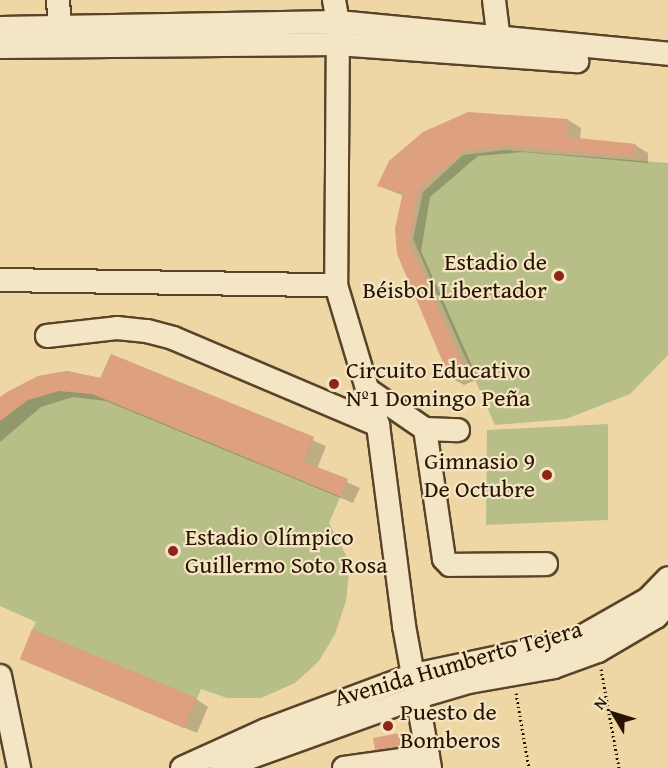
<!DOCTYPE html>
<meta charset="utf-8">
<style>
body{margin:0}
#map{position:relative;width:668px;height:768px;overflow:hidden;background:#eed7a5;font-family:"Gentium Book Plus",serif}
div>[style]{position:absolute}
.green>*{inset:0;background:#b8be87}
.shadow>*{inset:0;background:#0003}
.building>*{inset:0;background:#dda17f}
.path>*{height:3px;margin-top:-1.5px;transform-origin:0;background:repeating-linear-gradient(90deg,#271300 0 1.5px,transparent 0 4.5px)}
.roads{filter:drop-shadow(2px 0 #594429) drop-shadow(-2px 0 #594429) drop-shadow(0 2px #594429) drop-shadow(0 -2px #594429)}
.minor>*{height:22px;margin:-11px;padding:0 11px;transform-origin:11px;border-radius:11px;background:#f4e5c4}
.dots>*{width:16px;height:16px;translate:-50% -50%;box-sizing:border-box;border:3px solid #f4e5c4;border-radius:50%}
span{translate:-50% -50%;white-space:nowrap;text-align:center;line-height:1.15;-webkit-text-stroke:4.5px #f4e5c4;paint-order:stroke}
.poi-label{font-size:24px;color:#271300}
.right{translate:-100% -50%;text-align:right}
.left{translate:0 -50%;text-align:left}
.street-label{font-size:24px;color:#271300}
.north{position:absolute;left:584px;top:684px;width:60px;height:60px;-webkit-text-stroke:4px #f4e5c4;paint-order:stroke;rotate:308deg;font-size:16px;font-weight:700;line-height:24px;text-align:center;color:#271300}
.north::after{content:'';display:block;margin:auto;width:21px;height:27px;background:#271300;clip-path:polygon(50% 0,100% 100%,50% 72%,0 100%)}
</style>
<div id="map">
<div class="green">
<i style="clip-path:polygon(506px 150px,668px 163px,668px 355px,630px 394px,566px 419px,495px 425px,413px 239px,423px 192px,463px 155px)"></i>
<i style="clip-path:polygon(111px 354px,314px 437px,304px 462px,348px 479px,329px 523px,350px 563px,346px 601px,335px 634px,319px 661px,295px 683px,261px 698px,227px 698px,201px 689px,184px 728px,20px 659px,36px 622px,0 606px,0 397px,38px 376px,67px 371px,100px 378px)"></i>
<i style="clip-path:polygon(608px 424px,608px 520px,486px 525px,487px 430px)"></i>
</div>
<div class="shadow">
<i style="clip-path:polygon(468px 113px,568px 120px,581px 128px,580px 140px,635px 145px,648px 153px,648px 163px,523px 152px,478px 156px,430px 197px,421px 251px,478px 379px,464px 385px,451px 378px,398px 253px,404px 196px,379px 186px)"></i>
<i style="clip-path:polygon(112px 356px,326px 446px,317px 469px,360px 488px,353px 503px,106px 401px,73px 397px,41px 407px,0 442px,0 399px,101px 380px)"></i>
<i style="clip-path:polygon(22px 658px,196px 699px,208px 707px,197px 733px)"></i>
<i style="clip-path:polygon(400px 735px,406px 738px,408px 749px,382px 752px,376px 749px)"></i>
</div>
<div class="building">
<i style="clip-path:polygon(468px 112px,568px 119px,568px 137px,636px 144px,636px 157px,509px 146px,465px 150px,418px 190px,409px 243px,466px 372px,450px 379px,397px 254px,395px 228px,403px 192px,377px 186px,389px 161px,423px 132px)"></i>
<i style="clip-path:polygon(111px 354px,314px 437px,304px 462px,348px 479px,341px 497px,92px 394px,59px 391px,28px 400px,0 421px,0 397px,7px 392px,38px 376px,67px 371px,101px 378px)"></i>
<i style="clip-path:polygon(32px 629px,197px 698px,184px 728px,20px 659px)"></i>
<i style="clip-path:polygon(400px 733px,403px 746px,375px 750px,373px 738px)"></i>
</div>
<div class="path">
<i style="left:601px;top:669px;width:101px;rotate:79.7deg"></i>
<i style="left:516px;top:693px;width:76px;rotate:80.2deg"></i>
</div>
<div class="roads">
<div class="minor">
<i style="left:58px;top:0;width:44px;rotate:86.1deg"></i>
<i style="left:334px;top:0;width:22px;rotate:80deg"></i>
<i style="left:338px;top:22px;width:263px;rotate:90.4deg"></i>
<i style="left:336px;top:285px;width:146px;rotate:73.3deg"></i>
<i style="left:378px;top:425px;width:203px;rotate:82.6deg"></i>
<i style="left:404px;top:626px;width:144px;rotate:79.6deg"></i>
<i style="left:494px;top:0;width:39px;rotate:83deg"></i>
<i style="left:499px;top:39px;width:13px;rotate:113deg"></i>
<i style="left:0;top:28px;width:338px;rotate:-1deg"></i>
<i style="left:338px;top:22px;width:332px;rotate:5.5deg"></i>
<i style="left:0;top:47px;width:337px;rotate:-0.5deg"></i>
<i style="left:337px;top:44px;width:241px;rotate:4.1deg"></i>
<i style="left:0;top:280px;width:336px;rotate:0.9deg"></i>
<i style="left:47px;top:336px;width:70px;rotate:-6.5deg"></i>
<i style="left:117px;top:328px;width:30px;rotate:6deg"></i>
<i style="left:147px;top:331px;width:27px;rotate:15deg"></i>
<i style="left:173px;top:338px;width:223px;rotate:23deg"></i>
<i style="left:371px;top:392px;width:65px;rotate:34.4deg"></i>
<i style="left:425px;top:429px;width:33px;rotate:2deg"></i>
<i style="left:425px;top:429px;width:131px;rotate:81.7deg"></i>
<i style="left:444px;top:559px;width:8px;rotate:45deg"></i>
<i style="left:450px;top:565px;width:96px;rotate:-0.6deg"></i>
<i style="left:0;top:676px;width:94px;rotate:78.3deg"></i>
<i style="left:182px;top:768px;width:92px;rotate:-24.3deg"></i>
<i style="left:266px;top:730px;width:158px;rotate:-20.4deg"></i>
<i style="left:414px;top:675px;width:164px;rotate:-12deg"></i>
<i style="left:574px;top:641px;width:85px;rotate:-29.6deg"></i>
<i style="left:648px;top:599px;width:29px;rotate:-46deg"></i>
<i style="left:221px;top:768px;width:209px;rotate:-19.8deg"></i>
<i style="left:418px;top:697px;width:53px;rotate:-16.4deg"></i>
<i style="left:469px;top:682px;width:86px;rotate:-10deg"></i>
<i style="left:554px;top:667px;width:47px;rotate:-20deg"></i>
<i style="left:598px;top:651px;width:67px;rotate:-30.4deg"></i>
<i style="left:656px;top:617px;width:18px;rotate:-47deg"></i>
<i style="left:344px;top:768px;width:85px;rotate:-8.1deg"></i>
</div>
</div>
<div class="dots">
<i style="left:559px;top:276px;background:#8f2418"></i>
<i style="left:334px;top:384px;background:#8f2418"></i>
<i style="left:547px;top:475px;background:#8f2418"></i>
<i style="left:173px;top:551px;background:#8f2418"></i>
<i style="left:388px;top:726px;background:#8f2418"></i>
</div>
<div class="poi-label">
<span class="right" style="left:547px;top:276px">Estadio de<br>Béisbol Libertador</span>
<span class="left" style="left:346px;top:384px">Circuito Educativo<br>Nº1 Domingo Peña</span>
<span class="right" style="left:535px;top:475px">Gimnasio 9<br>De Octubre</span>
<span class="left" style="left:185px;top:551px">Estadio Olímpico<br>Guillermo Soto Rosa</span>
<span class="left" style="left:400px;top:726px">Puesto de<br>Bomberos</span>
</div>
<div class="street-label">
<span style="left:458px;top:663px;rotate:-16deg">Avenida Humberto Tejera</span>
</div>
<div class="north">N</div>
</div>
